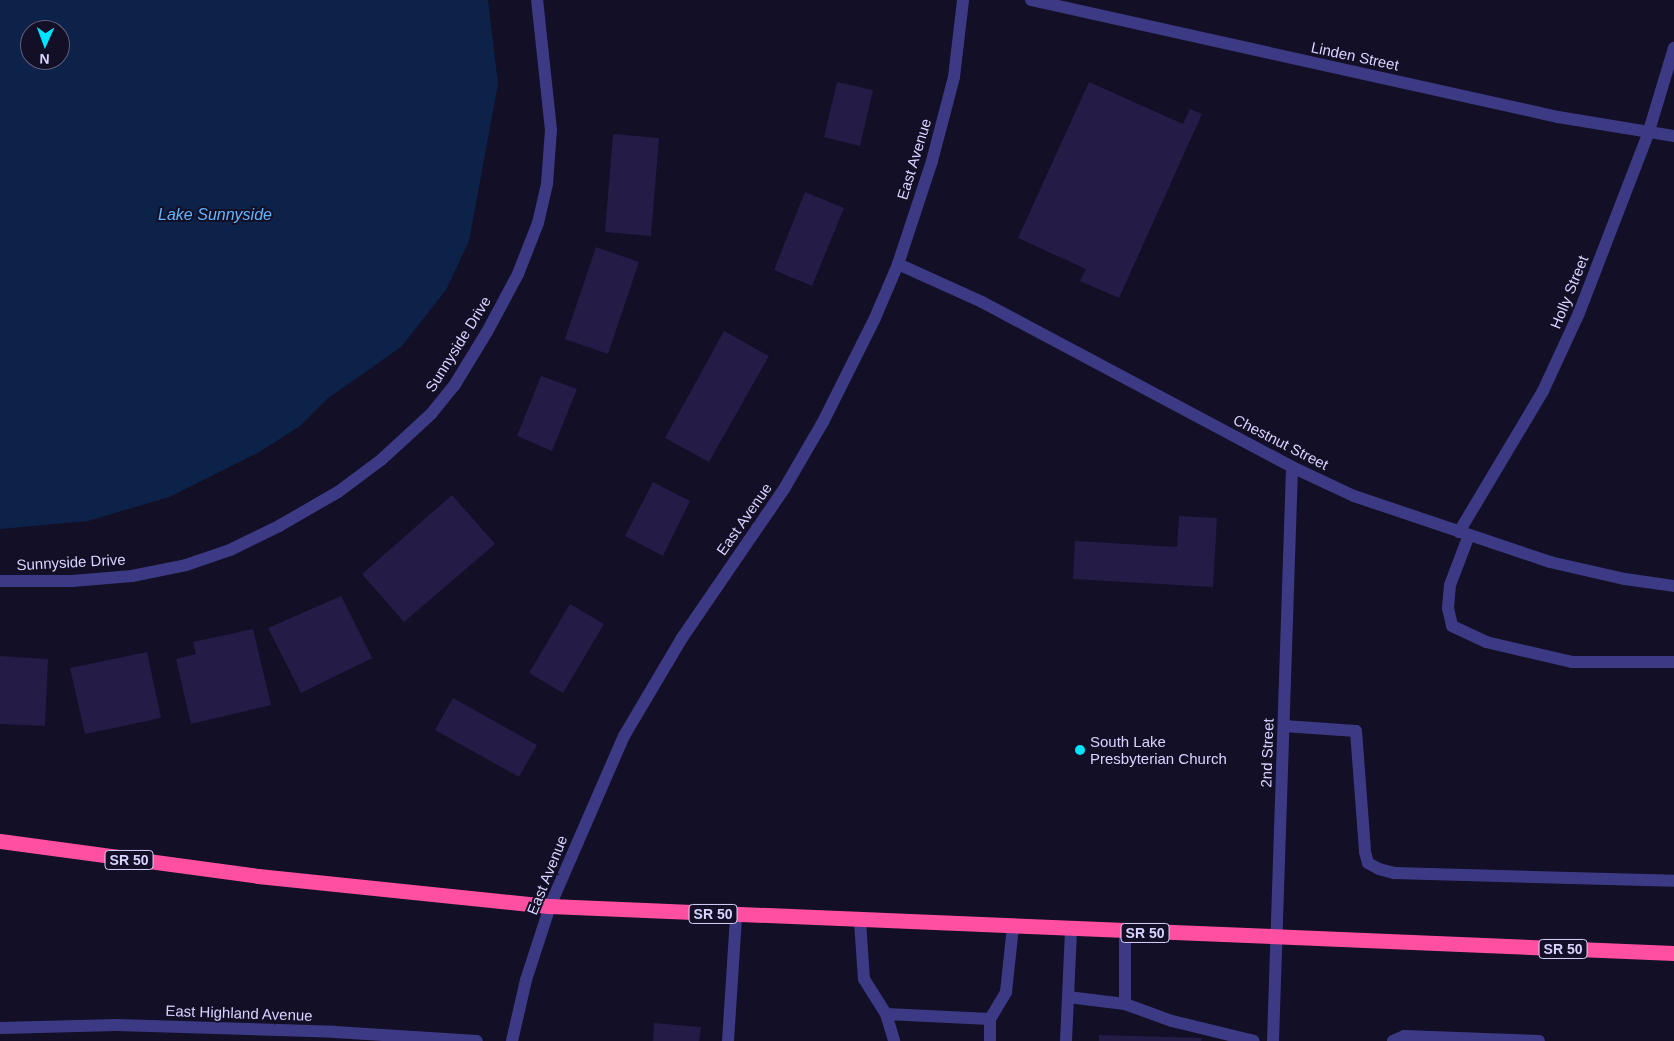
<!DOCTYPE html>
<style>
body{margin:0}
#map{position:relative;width:1674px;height:1041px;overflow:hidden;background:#130f26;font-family:Helvetica,sans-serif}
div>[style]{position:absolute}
.water>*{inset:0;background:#0c2248}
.building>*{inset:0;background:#241b47}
.minor>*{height:12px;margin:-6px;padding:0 6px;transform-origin:6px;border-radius:6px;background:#3d3a85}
.highway>*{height:15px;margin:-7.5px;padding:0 7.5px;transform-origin:7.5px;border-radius:7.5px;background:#ff4fa3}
.dots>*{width:14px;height:14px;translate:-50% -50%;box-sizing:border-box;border:2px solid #130f26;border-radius:50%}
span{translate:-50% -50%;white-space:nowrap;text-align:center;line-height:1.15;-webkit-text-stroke:4px #130f26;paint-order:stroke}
.shield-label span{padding:1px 4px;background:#130f26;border:1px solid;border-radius:4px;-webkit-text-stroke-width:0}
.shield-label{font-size:14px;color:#d9d4ff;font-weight:700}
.street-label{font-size:15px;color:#d9d4ff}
.poi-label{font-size:15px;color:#d9d4ff}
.left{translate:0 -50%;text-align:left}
.water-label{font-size:16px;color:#62b6ff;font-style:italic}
.north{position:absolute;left:20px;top:20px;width:50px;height:50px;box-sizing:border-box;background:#130f26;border:1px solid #625e7d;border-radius:50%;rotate:182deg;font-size:14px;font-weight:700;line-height:20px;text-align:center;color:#d9d4ff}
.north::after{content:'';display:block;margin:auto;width:18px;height:22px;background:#00e5ff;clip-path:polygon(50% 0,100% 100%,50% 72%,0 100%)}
</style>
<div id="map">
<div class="water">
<i style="clip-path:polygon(evenodd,0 0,488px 0,498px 84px,469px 241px,446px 290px,401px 347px,327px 399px,300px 426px,261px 451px,169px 497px,88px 521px,0 529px,0 0,30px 30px,60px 30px,60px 60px,30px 60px,30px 30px)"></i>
</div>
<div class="building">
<i style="clip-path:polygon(837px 82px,873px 90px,860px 146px,824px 137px)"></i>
<i style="clip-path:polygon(1089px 82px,1183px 124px,1190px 109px,1202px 114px,1119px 298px,1080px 281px,1086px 269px,1018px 238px)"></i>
<i style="clip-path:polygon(613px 134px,659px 138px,651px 236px,605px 232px)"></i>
<i style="clip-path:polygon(805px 192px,844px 208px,812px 286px,774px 270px)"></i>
<i style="clip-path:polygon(596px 247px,639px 262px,608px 354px,565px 339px)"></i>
<i style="clip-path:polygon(724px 331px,769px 356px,709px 462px,665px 438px)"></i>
<i style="clip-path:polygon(541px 376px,577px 389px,552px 451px,517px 436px)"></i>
<i style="clip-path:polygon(653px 482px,690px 501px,663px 556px,625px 536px)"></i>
<i style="clip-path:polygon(452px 495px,495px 544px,404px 622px,362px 574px)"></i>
<i style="clip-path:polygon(1179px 516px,1217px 518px,1213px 587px,1073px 579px,1075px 541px,1177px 547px)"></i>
<i style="clip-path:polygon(341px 596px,372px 658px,301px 693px,268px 628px)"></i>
<i style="clip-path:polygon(570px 604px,604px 624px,563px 693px,529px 673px)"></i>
<i style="clip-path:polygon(253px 629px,271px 705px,191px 724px,176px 659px,196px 654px,193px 642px)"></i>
<i style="clip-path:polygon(147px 652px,161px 718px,85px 734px,70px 668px)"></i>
<i style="clip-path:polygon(0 656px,48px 659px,45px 726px,0 724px)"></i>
<i style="clip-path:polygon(453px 698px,537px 745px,519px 777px,435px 730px)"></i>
<i style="clip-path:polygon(654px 1023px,701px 1027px,699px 1041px,653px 1041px)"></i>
<i style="clip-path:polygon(1099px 1035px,1202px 1038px,1201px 1041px,1099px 1041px)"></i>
</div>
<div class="minor">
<i style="left:1031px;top:0;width:540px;rotate:12.52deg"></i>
<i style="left:1558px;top:117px;width:118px;rotate:9.3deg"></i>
<i style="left:898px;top:264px;width:92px;rotate:24.3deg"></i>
<i style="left:982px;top:302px;width:351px;rotate:28deg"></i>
<i style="left:1292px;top:467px;width:68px;rotate:25.1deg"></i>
<i style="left:1354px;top:496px;width:207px;rotate:18.6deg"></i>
<i style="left:1550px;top:562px;width:77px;rotate:12.8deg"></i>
<i style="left:1625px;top:579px;width:49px;rotate:8.1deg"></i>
<i style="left:1459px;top:532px;width:164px;rotate:-59.2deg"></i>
<i style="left:1543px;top:391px;width:86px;rotate:-65.2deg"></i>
<i style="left:1579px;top:313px;width:192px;rotate:-68.9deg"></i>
<i style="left:1648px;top:134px;width:90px;rotate:-73.2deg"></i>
<i style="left:1469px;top:535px;width:53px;rotate:110.8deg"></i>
<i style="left:1450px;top:585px;width:23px;rotate:95deg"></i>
<i style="left:1448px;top:608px;width:18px;rotate:77deg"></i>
<i style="left:1452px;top:626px;width:38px;rotate:25deg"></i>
<i style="left:1486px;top:642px;width:88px;rotate:13.1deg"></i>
<i style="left:1572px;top:662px;width:102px"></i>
<i style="left:0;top:581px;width:72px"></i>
<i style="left:72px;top:581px;width:60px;rotate:-4.8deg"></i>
<i style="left:132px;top:576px;width:55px;rotate:-11.5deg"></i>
<i style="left:186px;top:565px;width:46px;rotate:-18.8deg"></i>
<i style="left:230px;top:550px;width:55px;rotate:-26.1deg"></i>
<i style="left:279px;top:526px;width:68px;rotate:-30deg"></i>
<i style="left:338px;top:492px;width:54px;rotate:-36.7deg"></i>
<i style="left:381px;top:460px;width:68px;rotate:-42.6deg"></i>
<i style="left:431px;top:414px;width:36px;rotate:-51deg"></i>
<i style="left:454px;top:386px;width:63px;rotate:-58.6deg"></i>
<i style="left:487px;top:332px;width:66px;rotate:-61.9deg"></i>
<i style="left:518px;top:274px;width:55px;rotate:-68.6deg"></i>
<i style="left:538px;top:223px;width:40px;rotate:-77deg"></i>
<i style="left:547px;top:184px;width:54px;rotate:-85.8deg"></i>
<i style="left:551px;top:130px;width:131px;rotate:-96.1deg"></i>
<i style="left:1284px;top:726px;width:72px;rotate:4deg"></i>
<i style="left:1356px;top:731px;width:121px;rotate:85.7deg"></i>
<i style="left:1365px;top:852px;width:11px;rotate:75deg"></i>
<i style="left:1368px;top:863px;width:13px;rotate:29deg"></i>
<i style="left:1379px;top:869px;width:16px;rotate:15deg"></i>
<i style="left:1394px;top:873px;width:280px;rotate:1.6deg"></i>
<i style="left:860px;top:921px;width:58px;rotate:86.1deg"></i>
<i style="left:864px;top:979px;width:41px;rotate:57.8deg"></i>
<i style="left:886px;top:1014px;width:28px;rotate:73deg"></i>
<i style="left:1068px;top:997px;width:57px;rotate:7deg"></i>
<i style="left:1125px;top:1004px;width:50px;rotate:19.9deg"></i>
<i style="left:1172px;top:1021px;width:84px;rotate:13.7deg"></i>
<i style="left:1125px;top:1004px;width:72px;rotate:-90deg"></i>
<i style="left:886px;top:1014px;width:104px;rotate:2.8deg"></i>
<i style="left:0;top:1028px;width:117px;rotate:-1.5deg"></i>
<i style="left:117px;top:1025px;width:218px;rotate:1.8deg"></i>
<i style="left:335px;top:1032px;width:142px;rotate:3.6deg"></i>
<i style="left:512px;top:1041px;width:63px;rotate:-77.1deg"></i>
<i style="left:526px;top:980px;width:78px;rotate:-72deg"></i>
<i style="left:550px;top:906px;width:185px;rotate:-66.5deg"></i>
<i style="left:624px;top:736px;width:114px;rotate:-59.4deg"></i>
<i style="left:682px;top:638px;width:181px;rotate:-55.6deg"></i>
<i style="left:784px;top:489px;width:78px;rotate:-59.8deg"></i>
<i style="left:823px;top:422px;width:116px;rotate:-63.4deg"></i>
<i style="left:875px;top:318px;width:59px;rotate:-66.9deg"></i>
<i style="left:898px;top:264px;width:108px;rotate:-71.7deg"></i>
<i style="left:932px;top:161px;width:87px;rotate:-75.3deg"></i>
<i style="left:954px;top:77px;width:78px;rotate:-83.3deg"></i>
<i style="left:728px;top:1041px;width:125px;rotate:-86.3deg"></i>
<i style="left:990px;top:1041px;width:22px;rotate:-90deg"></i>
<i style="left:990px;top:1019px;width:31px;rotate:-59deg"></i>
<i style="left:1006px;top:992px;width:65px;rotate:-83.9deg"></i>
<i style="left:1066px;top:1041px;width:111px;rotate:-87.4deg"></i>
<i style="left:1273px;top:1041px;width:574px;rotate:-88.1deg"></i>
<i style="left:1393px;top:1041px;width:12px;rotate:-24deg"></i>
<i style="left:1404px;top:1036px;width:135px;rotate:2.1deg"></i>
</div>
<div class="highway">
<i style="left:0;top:841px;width:260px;rotate:7.7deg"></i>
<i style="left:258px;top:876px;width:294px;rotate:5.9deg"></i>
<i style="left:550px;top:906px;width:1125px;rotate:2.39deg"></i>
</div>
<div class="dots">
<i style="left:1080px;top:750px;background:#00e5ff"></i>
</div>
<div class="shield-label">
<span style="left:129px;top:860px">SR 50</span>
<span style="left:713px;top:914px">SR 50</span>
<span style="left:1145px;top:933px">SR 50</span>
<span style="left:1563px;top:949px">SR 50</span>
</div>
<div class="street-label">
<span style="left:1355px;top:56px;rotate:12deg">Linden Street</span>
<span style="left:914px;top:159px;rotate:-73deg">East Avenue</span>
<span style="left:1569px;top:292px;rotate:-68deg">Holly Street</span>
<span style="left:458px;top:344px;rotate:-58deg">Sunnyside Drive</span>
<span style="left:1281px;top:442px;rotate:27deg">Chestnut Street</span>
<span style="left:744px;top:519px;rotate:-55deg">East Avenue</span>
<span style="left:71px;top:562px;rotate:-3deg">Sunnyside Drive</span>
<span style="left:1267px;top:753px;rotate:-88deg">2nd Street</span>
<span style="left:547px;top:875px;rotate:-68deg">East Avenue</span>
<span style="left:239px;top:1013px;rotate:2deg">East Highland Avenue</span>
</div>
<div class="poi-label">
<span class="left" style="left:1090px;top:750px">South Lake<br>Presbyterian Church</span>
</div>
<div class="water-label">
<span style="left:215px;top:215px">Lake Sunnyside</span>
</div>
<div class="north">N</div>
</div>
